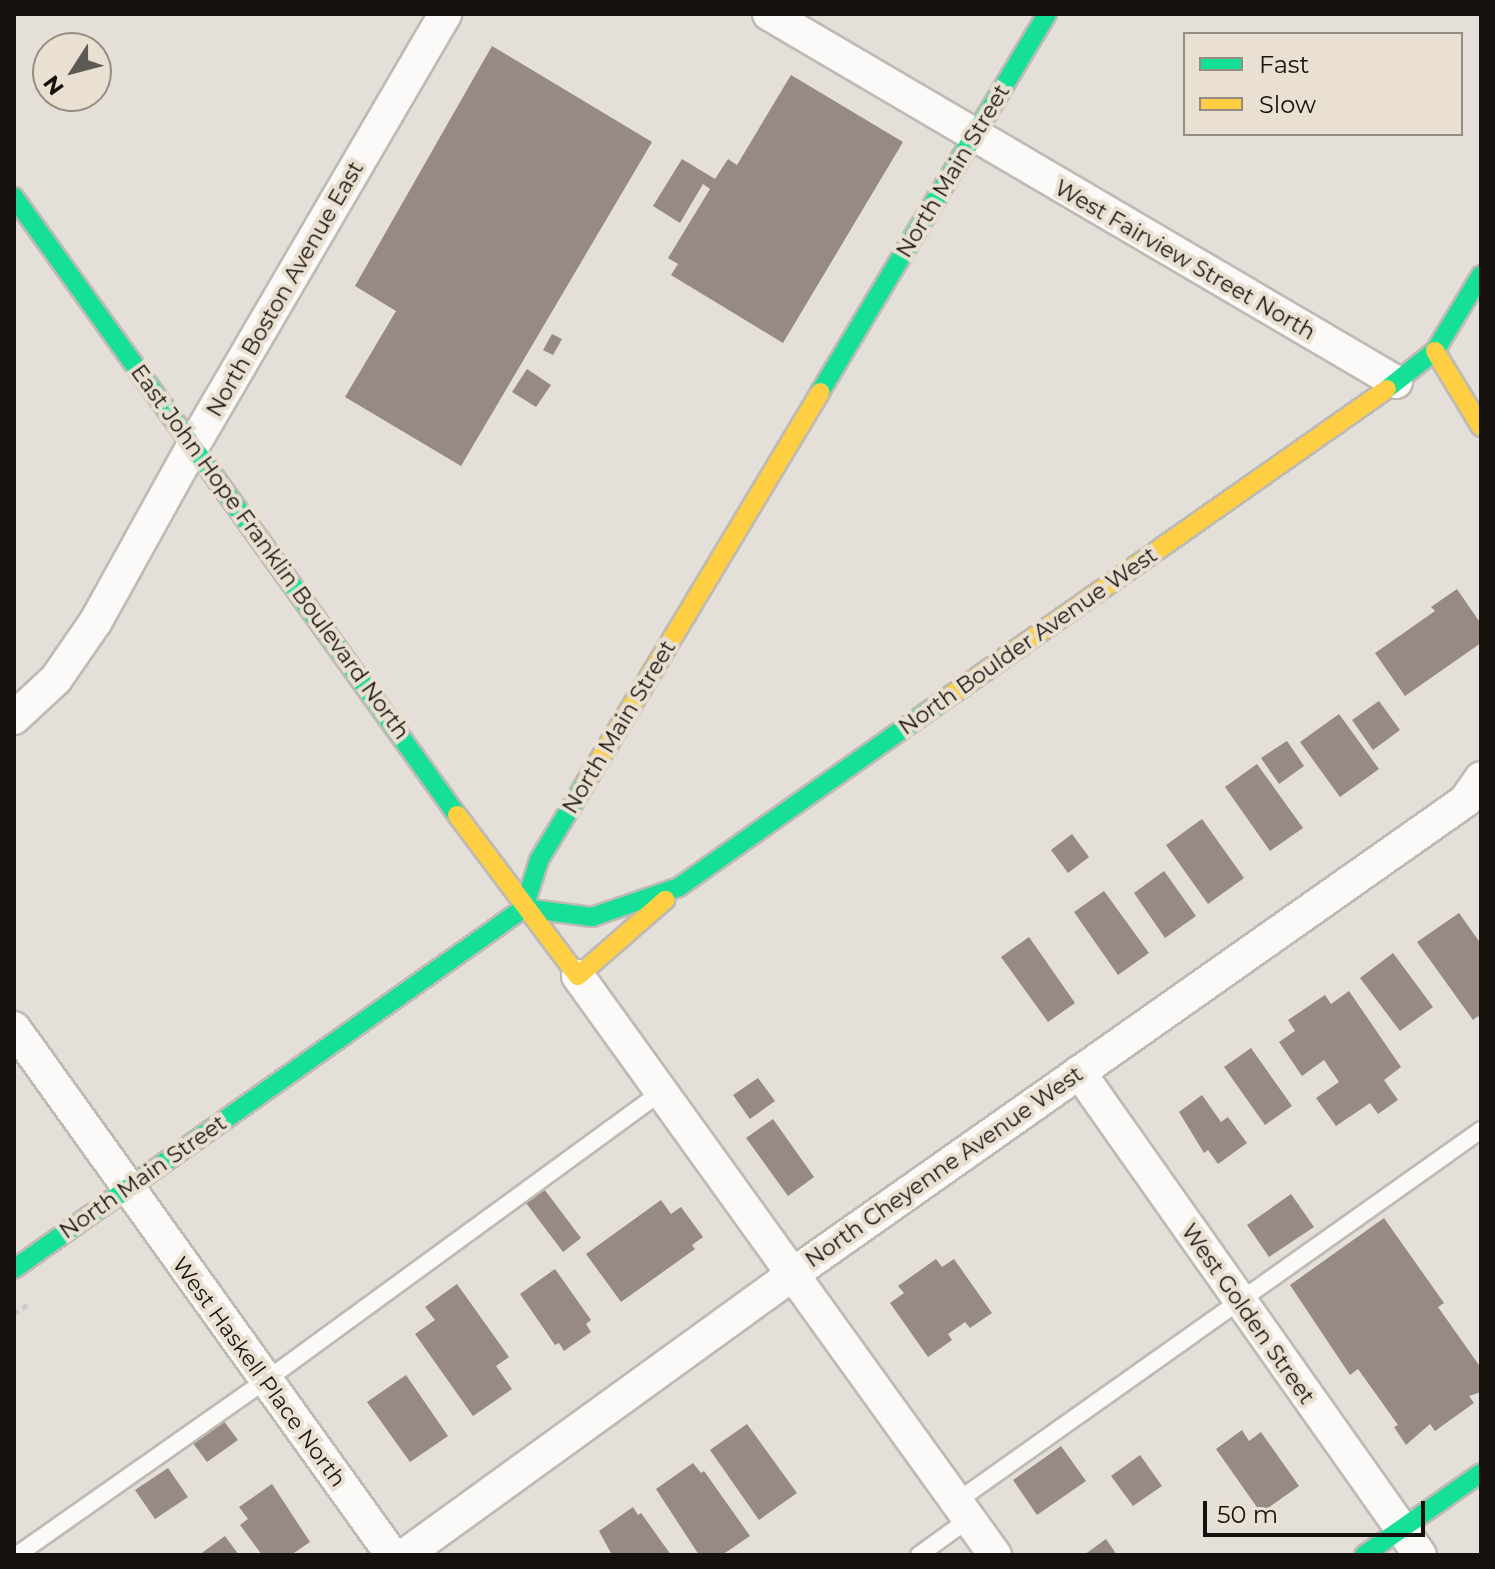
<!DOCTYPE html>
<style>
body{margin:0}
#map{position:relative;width:1495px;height:1569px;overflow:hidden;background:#e4dfd8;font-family:Montserrat,sans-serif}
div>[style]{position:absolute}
.building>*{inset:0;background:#978a84}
.path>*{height:5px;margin-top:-2.5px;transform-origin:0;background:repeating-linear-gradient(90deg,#ceccca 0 6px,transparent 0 10px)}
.roads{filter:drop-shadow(2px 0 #bebab4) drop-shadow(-2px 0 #bebab4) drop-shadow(0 2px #bebab4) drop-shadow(0 -2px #bebab4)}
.lane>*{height:16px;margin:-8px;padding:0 8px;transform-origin:8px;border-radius:8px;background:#fbfaf9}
.street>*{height:32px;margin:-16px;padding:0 16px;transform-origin:16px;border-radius:16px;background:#fbfaf9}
.fast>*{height:18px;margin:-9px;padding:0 9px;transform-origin:9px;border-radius:9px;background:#16e098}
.slow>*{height:18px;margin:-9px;padding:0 9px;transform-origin:9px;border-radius:9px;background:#ffcf43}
span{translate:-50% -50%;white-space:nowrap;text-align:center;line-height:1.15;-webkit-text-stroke:8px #eae0d2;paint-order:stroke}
.street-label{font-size:22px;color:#15110d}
.frame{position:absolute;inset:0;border:16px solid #15110d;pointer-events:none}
.legend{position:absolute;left:1183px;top:32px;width:280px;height:104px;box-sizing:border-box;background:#eae0d2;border:2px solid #958d83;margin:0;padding:10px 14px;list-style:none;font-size:24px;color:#15110d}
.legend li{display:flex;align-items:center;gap:16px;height:40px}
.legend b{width:40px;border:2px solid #958d83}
.north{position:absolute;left:32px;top:32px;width:80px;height:80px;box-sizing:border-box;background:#eae0d2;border:2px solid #958d83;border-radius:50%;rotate:234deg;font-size:22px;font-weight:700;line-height:32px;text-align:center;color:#15110d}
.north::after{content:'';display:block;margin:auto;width:28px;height:36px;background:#5d5954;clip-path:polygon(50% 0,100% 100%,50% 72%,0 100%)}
.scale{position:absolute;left:1203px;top:1501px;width:222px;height:36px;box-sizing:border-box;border:4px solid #15110d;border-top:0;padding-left:10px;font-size:24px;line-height:28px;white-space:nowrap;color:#15110d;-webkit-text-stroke:6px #eae0d2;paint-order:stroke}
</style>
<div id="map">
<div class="building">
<i style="clip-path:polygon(492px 46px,652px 142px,461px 466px,345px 397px,396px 311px,355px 286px)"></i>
<i style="clip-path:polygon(791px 75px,903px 142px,783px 343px,671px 275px,678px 264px,668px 258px,710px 189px,703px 184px,680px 223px,653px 206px,682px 159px,715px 179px,728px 159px,737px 165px)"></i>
<i style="clip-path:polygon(552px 334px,562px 339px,553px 355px,543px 350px)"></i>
<i style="clip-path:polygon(527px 369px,551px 385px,536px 407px,512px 392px)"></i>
<i style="clip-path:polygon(1457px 589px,1481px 624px,1481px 643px,1405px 696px,1375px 653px,1435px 611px,1431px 607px)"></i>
<i style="clip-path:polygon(1379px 701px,1400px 730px,1373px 750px,1352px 720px)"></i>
<i style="clip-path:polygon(1339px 714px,1379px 769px,1340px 797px,1300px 742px)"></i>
<i style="clip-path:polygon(1287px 741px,1304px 766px,1279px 784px,1261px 758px)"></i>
<i style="clip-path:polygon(1257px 764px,1303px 828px,1270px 851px,1225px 787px)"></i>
<i style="clip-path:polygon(1202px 819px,1244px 878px,1208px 904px,1166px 845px)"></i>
<i style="clip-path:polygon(1072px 834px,1089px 857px,1068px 873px,1051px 850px)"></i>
<i style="clip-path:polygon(1164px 871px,1196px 916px,1165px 938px,1134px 893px)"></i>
<i style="clip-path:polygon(1104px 891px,1149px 953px,1118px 975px,1074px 912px)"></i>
<i style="clip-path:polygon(1459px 913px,1481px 944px,1481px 1021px,1478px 1016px,1473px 1020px,1417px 942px)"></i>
<i style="clip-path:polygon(1029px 937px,1075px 1003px,1048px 1022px,1001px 957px)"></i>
<i style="clip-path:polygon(1393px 953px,1433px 1007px,1400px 1031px,1360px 978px)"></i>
<i style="clip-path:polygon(1349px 991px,1401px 1067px,1384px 1080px,1398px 1100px,1378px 1114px,1370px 1103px,1336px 1126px,1316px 1098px,1339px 1082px,1324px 1060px,1302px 1076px,1279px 1042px,1295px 1031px,1288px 1020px,1325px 995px,1331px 1004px)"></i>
<i style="clip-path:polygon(1251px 1048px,1292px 1106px,1265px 1125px,1224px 1067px)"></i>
<i style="clip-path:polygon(758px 1078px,775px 1101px,750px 1119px,733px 1095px)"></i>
<i style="clip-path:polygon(1202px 1095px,1221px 1122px,1228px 1117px,1247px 1143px,1218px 1164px,1208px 1150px,1204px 1153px,1179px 1112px)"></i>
<i style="clip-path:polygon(773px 1119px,814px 1177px,788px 1196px,746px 1138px)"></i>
<i style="clip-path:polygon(544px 1189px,581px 1238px,563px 1252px,526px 1203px)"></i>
<i style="clip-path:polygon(1291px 1194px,1314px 1227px,1269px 1257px,1247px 1225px)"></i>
<i style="clip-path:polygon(661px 1200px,671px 1214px,681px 1207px,703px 1237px,692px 1245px,695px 1249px,621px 1302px,586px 1254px)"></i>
<i style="clip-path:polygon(1384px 1218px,1444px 1303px,1438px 1307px,1481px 1368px,1481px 1392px,1469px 1396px,1474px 1403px,1435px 1431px,1430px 1424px,1406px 1445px,1394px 1427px,1398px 1425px,1358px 1369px,1350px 1375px,1290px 1285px)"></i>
<i style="clip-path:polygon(936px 1259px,942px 1267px,954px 1259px,992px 1313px,970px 1328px,965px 1322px,948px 1334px,952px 1340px,928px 1357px,890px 1303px,904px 1293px,898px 1286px)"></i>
<i style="clip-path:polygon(555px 1269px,591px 1320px,586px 1324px,591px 1332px,564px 1351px,559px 1343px,555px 1345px,520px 1294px)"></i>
<i style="clip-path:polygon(457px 1284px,509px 1357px,496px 1366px,512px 1389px,473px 1416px,415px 1334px,435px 1320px,425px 1307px)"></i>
<i style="clip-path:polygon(406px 1375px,448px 1436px,410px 1462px,367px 1402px)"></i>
<i style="clip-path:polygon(220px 1416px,238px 1440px,207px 1462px,189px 1438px)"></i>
<i style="clip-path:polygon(747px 1424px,797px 1493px,759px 1520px,710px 1450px)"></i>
<i style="clip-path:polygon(1242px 1430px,1249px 1441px,1261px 1432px,1299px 1486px,1261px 1513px,1216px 1449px)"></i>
<i style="clip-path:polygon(1061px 1446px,1086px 1481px,1037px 1515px,1013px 1480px)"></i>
<i style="clip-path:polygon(1140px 1455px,1162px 1486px,1133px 1506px,1111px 1476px)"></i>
<i style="clip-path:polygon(693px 1463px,701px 1473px,704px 1471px,750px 1536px,722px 1555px,699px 1555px,656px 1489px)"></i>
<i style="clip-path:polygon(168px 1468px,188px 1497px,155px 1519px,135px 1490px)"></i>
<i style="clip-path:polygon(272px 1484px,310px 1542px,291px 1555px,262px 1555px,240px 1525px,248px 1519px,239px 1507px)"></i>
<i style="clip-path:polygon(633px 1507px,638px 1515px,641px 1513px,671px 1555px,612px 1555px,599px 1531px)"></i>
<i style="clip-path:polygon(225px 1536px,239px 1555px,199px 1555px)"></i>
<i style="clip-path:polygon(1106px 1539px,1117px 1555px,1084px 1555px)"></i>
</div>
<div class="path">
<i style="left:14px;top:1314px;width:18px;rotate:-34deg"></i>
</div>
<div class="roads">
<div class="lane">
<i style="left:956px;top:1502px;width:643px;rotate:-35.32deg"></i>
<i style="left:17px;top:1555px;width:303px;rotate:-35.1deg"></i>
<i style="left:265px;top:1381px;width:490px;rotate:-36.1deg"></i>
<i style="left:919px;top:1555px;width:62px;rotate:-35.8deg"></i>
</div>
<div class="street">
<i style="left:769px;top:14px;width:727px;rotate:30.41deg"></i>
<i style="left:14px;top:718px;width:57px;rotate:-42.9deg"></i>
<i style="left:56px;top:679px;width:70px;rotate:-55.4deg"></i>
<i style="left:96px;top:621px;width:202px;rotate:-61deg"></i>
<i style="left:194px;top:444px;width:498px;rotate:-59.7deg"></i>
<i style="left:578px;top:976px;width:714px;rotate:54.24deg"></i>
<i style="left:14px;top:1028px;width:649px;rotate:54.35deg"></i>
<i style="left:1079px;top:1072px;width:591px;rotate:54.78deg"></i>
<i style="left:405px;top:1555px;width:479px;rotate:-35.9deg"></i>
<i style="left:793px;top:1274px;width:822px;rotate:-35.14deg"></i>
<i style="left:1465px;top:801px;width:28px;rotate:-55deg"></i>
</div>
<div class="fast">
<i style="left:14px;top:197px;width:760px;rotate:54.37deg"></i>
<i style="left:1387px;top:389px;width:61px;rotate:-38.4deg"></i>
<i style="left:1435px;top:351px;width:89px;rotate:-58.8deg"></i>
<i style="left:820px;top:392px;width:441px;rotate:-59deg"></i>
<i style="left:524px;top:908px;width:69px;rotate:7.5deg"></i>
<i style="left:592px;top:917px;width:92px;rotate:-19deg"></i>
<i style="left:679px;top:887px;width:332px;rotate:-35.2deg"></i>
<i style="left:14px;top:1269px;width:625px;rotate:-35.29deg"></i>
<i style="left:524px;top:908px;width:50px;rotate:-72.6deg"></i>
<i style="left:539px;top:860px;width:91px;rotate:-58.9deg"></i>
<i style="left:1364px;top:1555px;width:143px;rotate:-35deg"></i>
</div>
<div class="slow">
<i style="left:1435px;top:351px;width:89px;rotate:58.8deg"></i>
<i style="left:950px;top:696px;width:534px;rotate:-35.09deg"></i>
<i style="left:586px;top:782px;width:455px;rotate:-59deg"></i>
<i style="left:457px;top:815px;width:201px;rotate:53.1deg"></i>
<i style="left:578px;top:976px;width:116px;rotate:-41.1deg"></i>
</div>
</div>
<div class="street-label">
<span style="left:953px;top:171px;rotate:-59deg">North Main Street</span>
<span style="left:1185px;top:260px;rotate:30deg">West Fairview Street North</span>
<span style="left:285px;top:289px;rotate:-60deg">North Boston Avenue East</span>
<span style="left:270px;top:552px;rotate:54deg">East John Hope Franklin Boulevard North</span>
<span style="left:1028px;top:641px;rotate:-35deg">North Boulder Avenue West</span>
<span style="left:619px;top:727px;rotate:-59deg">North Main Street</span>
<span style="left:944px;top:1167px;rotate:-35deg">North Cheyenne Avenue West</span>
<span style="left:143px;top:1177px;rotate:-35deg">North Main Street</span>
<span style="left:1248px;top:1314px;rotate:55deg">West Golden Street</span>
<span style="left:259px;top:1372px;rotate:54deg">West Haskell Place North</span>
</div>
<div class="frame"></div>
<ul class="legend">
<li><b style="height:10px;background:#16e098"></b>Fast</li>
<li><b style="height:10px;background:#ffcf43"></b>Slow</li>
</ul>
<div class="north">N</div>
<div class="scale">50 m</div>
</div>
